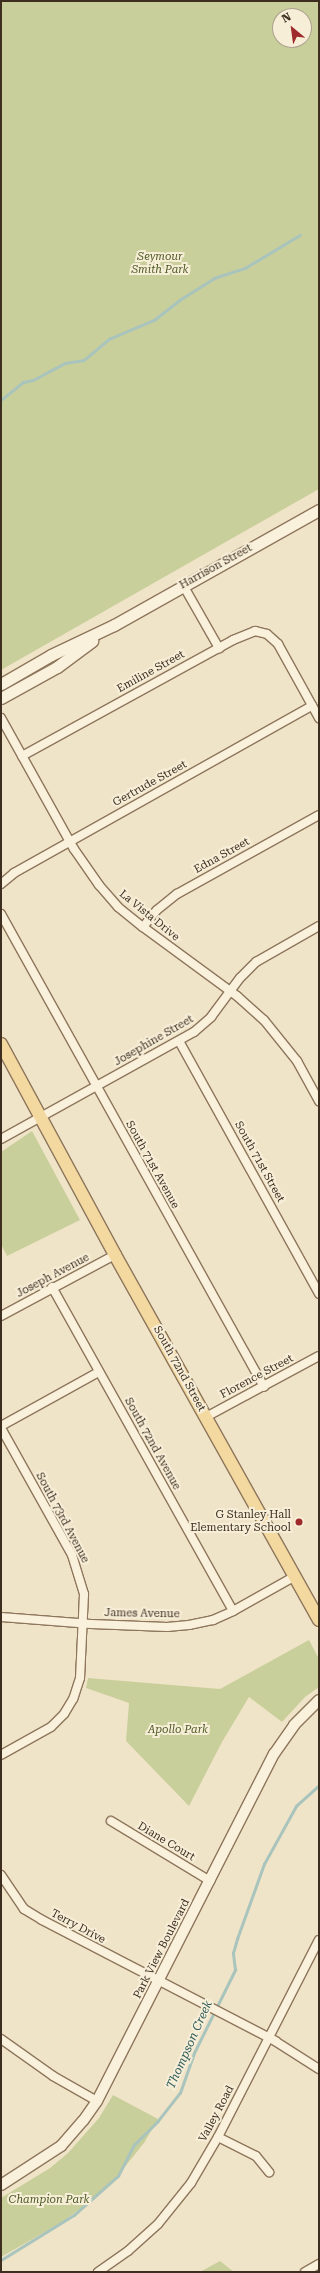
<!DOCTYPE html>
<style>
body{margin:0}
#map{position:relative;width:320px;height:2273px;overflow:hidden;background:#f0e4c8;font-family:"Roboto Serif",serif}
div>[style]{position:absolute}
.green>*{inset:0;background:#c9cf9b}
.stream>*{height:2.5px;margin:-1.25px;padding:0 1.25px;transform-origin:1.25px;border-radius:1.25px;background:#a9c4bc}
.roads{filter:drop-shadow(1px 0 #8d765c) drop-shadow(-1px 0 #8d765c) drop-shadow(0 1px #8d765c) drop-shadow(0 -1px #8d765c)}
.minor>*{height:8px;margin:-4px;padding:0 4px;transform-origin:4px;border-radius:4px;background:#faf1dc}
.tertiary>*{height:10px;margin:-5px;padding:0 5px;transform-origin:5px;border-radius:5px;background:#faf1dc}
.secondary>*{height:11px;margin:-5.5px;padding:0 5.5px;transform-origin:5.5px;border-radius:5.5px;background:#faf1dc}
.primary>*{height:12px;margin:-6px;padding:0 6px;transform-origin:6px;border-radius:6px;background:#f3d9a0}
.dots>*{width:11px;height:11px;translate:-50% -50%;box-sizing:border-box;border:2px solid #f7eed8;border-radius:50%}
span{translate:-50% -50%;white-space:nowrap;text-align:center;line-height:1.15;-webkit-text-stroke:4px #f7eed8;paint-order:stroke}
.park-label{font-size:11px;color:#4d5a26;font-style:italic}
.street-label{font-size:11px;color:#3d2e20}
.poi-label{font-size:11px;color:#3d2e20}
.right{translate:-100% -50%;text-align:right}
.water-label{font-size:12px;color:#2f5d5a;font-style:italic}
.frame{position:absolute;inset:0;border:2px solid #3d2e20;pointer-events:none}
.north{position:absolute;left:272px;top:8px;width:40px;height:40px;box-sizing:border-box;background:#f7eed8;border:1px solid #ada18e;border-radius:50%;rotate:331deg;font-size:11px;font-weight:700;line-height:16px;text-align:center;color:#3d2e20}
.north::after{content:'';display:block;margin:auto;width:14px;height:18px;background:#9e2a2b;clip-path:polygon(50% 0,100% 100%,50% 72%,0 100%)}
</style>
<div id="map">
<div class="green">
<i style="clip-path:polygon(evenodd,1px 1px,319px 1px,319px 489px,1px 670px,1px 1px,280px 16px,304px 16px,304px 40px,280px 40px,280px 16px)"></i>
<i style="clip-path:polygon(32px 1131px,80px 1220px,7px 1256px,1px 1244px,1px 1152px)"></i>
<i style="clip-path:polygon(309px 1640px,319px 1659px,319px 1687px,305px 1697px,282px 1722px,249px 1697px,222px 1742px,189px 1806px,126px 1741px,129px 1703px,86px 1688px,88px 1678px,220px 1689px)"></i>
<i style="clip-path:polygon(113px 2095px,158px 2119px,144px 2143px,115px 2179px,94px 2199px,59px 2224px,1px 2257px,1px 2198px,50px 2168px,68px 2153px,99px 2118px)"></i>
<i style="clip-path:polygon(220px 2261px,234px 2272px,200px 2272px)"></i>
</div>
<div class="stream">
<i style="left:1px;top:400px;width:28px;rotate:-39deg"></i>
<i style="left:23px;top:382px;width:10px;rotate:-11deg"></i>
<i style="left:33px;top:380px;width:36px;rotate:-28deg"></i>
<i style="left:65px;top:363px;width:19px;rotate:-9deg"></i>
<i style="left:84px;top:360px;width:33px;rotate:-40deg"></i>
<i style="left:109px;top:339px;width:49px;rotate:-22.9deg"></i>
<i style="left:154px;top:320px;width:34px;rotate:-38deg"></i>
<i style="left:181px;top:299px;width:39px;rotate:-32deg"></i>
<i style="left:214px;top:278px;width:33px;rotate:-18deg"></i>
<i style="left:245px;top:268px;width:64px;rotate:-31deg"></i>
<i style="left:1px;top:2260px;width:86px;rotate:-31.7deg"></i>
<i style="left:74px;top:2215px;width:59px;rotate:-41.6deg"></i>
<i style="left:118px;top:2176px;width:35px;rotate:-63deg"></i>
<i style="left:134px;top:2145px;width:33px;rotate:-45deg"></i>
<i style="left:157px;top:2122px;width:37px;rotate:-52deg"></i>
<i style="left:180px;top:2093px;width:42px;rotate:-70.7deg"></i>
<i style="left:194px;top:2053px;width:93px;rotate:-63.7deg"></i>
<i style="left:235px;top:1970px;width:17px;rotate:-97deg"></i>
<i style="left:233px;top:1953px;width:15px;rotate:-74deg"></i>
<i style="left:237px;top:1939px;width:80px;rotate:-70.2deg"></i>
<i style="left:264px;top:1864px;width:66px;rotate:-61.1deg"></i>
<i style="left:296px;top:1806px;width:31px;rotate:-42deg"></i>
</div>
<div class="roads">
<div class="minor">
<i style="left:183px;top:585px;width:73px;rotate:60.3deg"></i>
<i style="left:1px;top:718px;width:150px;rotate:60.9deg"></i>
<i style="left:74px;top:849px;width:44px;rotate:55.2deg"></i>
<i style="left:99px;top:885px;width:29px;rotate:49deg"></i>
<i style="left:118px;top:907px;width:32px;rotate:39deg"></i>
<i style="left:143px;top:927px;width:117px;rotate:36.3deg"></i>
<i style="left:237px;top:996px;width:36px;rotate:42deg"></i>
<i style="left:264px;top:1020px;width:53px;rotate:51.2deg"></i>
<i style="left:297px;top:1061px;width:46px;rotate:61.2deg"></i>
<i style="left:22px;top:756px;width:241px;rotate:-28.8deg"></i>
<i style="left:233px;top:640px;width:24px;rotate:-22deg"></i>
<i style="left:255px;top:631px;width:12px;rotate:14deg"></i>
<i style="left:267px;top:634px;width:15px;rotate:42deg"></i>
<i style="left:278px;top:644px;width:85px;rotate:61deg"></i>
<i style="left:1px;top:884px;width:17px;rotate:-40deg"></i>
<i style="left:14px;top:873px;width:342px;rotate:-29.3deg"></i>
<i style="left:1px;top:914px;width:541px;rotate:60.92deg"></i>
<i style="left:143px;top:927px;width:22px;rotate:-51deg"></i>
<i style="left:157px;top:910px;width:26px;rotate:-39deg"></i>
<i style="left:177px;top:894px;width:162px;rotate:-29.1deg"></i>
<i style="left:179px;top:1041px;width:289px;rotate:61deg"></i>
<i style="left:1px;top:1139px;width:221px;rotate:-29deg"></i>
<i style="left:194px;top:1032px;width:23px;rotate:-41deg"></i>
<i style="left:211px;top:1017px;width:49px;rotate:-53.4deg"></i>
<i style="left:240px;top:978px;width:23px;rotate:-45deg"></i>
<i style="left:256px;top:962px;width:73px;rotate:-29.7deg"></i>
<i style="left:52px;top:1287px;width:371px;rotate:60.8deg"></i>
<i style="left:1px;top:1316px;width:129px;rotate:-28.2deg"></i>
<i style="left:206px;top:1417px;width:128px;rotate:-28.4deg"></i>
<i style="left:1px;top:1426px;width:112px;rotate:-28.9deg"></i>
<i style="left:1px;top:1428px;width:145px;rotate:60.8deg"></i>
<i style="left:72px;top:1555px;width:41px;rotate:72.9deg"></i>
<i style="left:84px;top:1594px;width:84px;rotate:92.7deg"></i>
<i style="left:80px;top:1678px;width:22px;rotate:108deg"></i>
<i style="left:73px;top:1699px;width:17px;rotate:121deg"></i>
<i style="left:64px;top:1714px;width:18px;rotate:135deg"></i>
<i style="left:51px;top:1727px;width:57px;rotate:150.8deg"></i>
<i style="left:1px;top:1617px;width:90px;rotate:4.4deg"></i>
<i style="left:91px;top:1624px;width:76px;rotate:2.3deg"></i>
<i style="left:167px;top:1627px;width:22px;rotate:-5deg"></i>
<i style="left:189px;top:1625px;width:25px;rotate:-12deg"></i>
<i style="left:213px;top:1620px;width:22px;rotate:-24deg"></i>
<i style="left:233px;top:1611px;width:71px;rotate:-29.4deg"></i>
<i style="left:111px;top:1821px;width:116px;rotate:31.2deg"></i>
<i style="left:1px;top:1875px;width:41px;rotate:55.9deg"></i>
<i style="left:24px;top:1909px;width:21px;rotate:31deg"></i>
<i style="left:42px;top:1920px;width:263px;rotate:27.4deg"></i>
<i style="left:275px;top:2041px;width:52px;rotate:32.5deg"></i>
<i style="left:1px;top:2039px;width:64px;rotate:35.4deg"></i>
<i style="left:53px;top:2076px;width:51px;rotate:29.6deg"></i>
<i style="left:218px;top:2137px;width:42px;rotate:26.6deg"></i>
<i style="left:256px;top:2156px;width:21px;rotate:51deg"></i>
<i style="left:98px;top:2272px;width:37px;rotate:-35deg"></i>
<i style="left:128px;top:2251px;width:40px;rotate:-42deg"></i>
<i style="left:158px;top:2224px;width:53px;rotate:-51.2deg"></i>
<i style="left:191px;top:2183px;width:53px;rotate:-59.6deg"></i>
<i style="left:218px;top:2137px;width:221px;rotate:-62.9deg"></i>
<i style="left:305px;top:2272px;width:16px;rotate:-30deg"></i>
</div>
<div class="tertiary">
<i style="left:1px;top:2185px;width:72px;rotate:-33deg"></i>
<i style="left:61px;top:2146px;width:33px;rotate:-49deg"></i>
<i style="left:83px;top:2121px;width:24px;rotate:-55deg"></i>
<i style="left:97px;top:2101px;width:390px;rotate:-63deg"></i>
<i style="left:274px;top:1754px;width:35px;rotate:-55deg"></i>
<i style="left:294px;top:1725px;width:35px;rotate:-45deg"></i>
</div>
<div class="secondary">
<i style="left:1px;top:684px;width:58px;rotate:-30.1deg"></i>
<i style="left:51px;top:655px;width:70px;rotate:-25.5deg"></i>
<i style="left:114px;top:625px;width:235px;rotate:-29.3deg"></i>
<i style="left:1px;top:698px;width:64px;rotate:-29deg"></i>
<i style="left:57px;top:667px;width:44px;rotate:-36.6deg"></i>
</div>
<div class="primary">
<i style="left:1px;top:1044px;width:240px;rotate:61.6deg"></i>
<i style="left:115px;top:1255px;width:418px;rotate:60.8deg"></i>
</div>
</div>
<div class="dots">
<i style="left:299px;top:1522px;background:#9e2a2b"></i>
</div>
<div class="park-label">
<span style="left:160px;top:264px">Seymour<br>Smith Park</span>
<span style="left:178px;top:1730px">Apollo Park</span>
<span style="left:49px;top:2200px">Champion Park</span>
</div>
<div class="street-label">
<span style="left:216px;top:567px;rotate:-29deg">Harrison Street</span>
<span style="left:151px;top:672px;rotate:-29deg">Emiline Street</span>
<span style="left:150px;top:784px;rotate:-29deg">Gertrude Street</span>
<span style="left:222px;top:856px;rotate:-29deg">Edna Street</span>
<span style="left:149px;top:916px;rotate:39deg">La Vista Drive</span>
<span style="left:154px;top:1041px;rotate:-30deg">Josephine Street</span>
<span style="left:259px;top:1162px;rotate:61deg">South 71st Street</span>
<span style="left:152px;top:1165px;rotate:61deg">South 71st Avenue</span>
<span style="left:53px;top:1276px;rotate:-28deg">Joseph Avenue</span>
<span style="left:179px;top:1369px;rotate:61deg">South 72nd Street</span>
<span style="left:257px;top:1377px;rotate:-28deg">Florence Street</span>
<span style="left:152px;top:1444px;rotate:61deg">South 72nd Avenue</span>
<span style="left:62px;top:1518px;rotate:62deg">South 73rd Avenue</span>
<span style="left:142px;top:1614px;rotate:1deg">James Avenue</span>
<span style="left:166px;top:1842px;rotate:31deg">Diane Court</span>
<span style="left:78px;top:1927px;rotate:28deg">Terry Drive</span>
<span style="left:162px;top:1949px;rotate:-63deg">Park View Boulevard</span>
<span style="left:217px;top:2114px;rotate:-62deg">Valley Road</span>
</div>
<div class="poi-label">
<span class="right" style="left:291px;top:1522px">G Stanley Hall<br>Elementary School</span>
</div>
<div class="water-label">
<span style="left:190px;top:2045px;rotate:-66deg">Thompson Creek</span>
</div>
<div class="frame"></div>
<div class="north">N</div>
</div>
